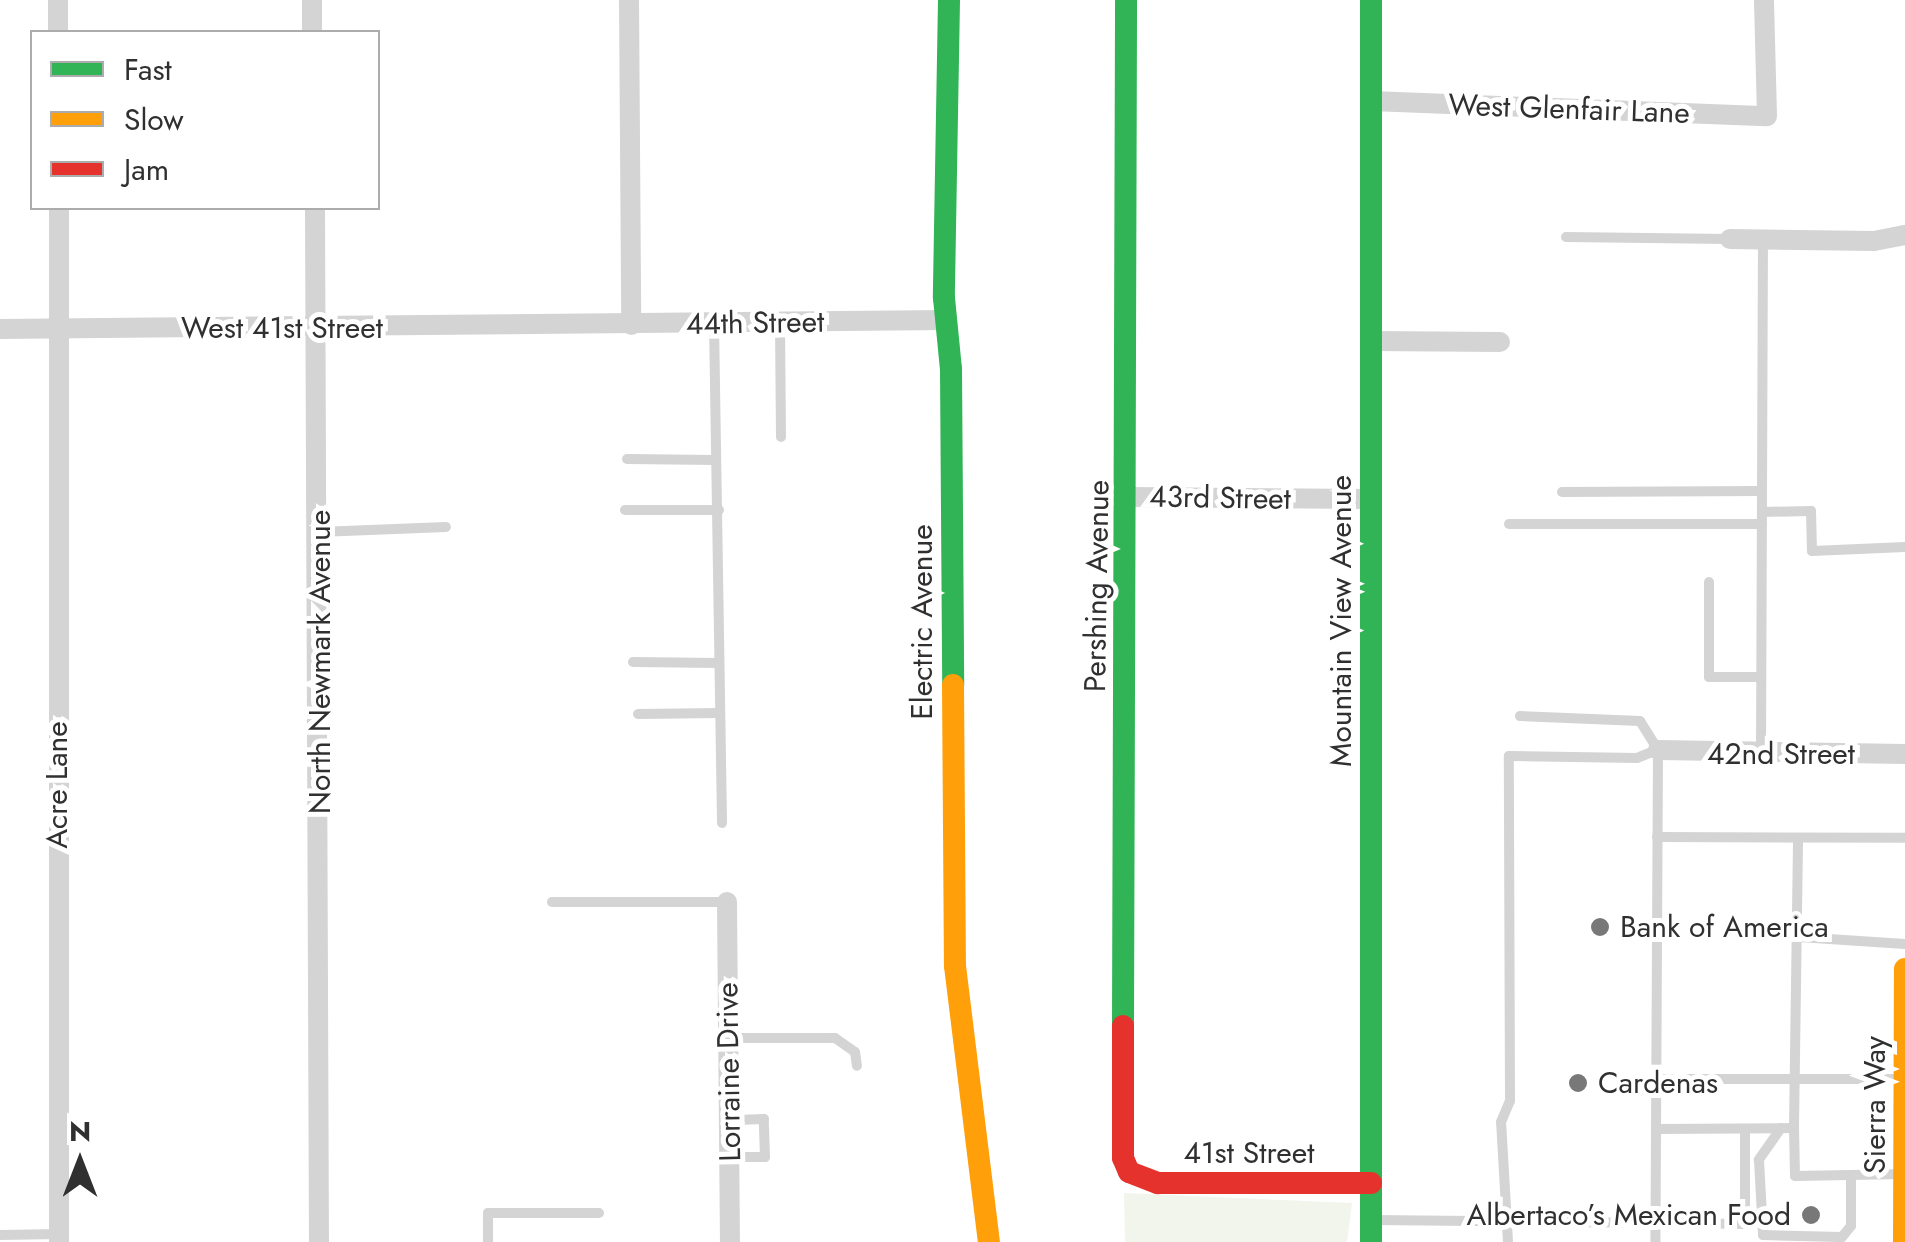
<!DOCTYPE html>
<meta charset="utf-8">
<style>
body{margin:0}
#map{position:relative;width:1905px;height:1242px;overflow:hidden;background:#fff;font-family:Jost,sans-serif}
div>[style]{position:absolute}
.green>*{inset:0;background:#f1f5ec}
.lane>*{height:10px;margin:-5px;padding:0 5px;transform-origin:5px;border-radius:5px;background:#d4d4d4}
.street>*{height:20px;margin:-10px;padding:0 10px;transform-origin:10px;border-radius:10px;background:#d4d4d4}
.fast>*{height:22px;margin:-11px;padding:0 11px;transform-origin:11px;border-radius:11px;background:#30b455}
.slow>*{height:22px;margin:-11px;padding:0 11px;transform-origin:11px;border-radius:11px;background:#ff9f0a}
.jam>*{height:22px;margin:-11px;padding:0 11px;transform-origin:11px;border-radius:11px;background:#e5322d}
.dots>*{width:28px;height:28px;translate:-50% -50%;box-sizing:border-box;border:5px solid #fff;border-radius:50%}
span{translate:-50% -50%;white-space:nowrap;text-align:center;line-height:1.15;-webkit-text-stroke:10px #fff;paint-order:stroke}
.street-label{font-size:30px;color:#303030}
.poi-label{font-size:30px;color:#303030}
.left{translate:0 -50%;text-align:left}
.right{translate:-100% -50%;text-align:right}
.legend{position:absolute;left:30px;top:30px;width:350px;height:180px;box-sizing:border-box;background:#fff;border:2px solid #acacac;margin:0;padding:12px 18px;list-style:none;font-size:30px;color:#303030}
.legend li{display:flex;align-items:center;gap:20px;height:50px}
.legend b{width:50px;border:2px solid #acacac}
.north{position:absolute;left:30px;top:1112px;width:100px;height:100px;-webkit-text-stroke:8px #fff;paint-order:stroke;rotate:0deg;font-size:28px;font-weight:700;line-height:40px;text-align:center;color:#303030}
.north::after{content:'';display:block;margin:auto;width:35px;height:45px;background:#303030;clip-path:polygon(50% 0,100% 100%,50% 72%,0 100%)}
</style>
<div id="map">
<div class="green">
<i style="clip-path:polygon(1124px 1193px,1352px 1203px,1347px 1242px,1125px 1242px)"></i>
</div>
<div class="lane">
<i style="left:1566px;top:237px;width:163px;rotate:0.7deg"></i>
<i style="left:714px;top:323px;width:500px;rotate:89.08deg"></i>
<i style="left:780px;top:323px;width:114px;rotate:89.5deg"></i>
<i style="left:627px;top:459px;width:89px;rotate:0.6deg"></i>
<i style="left:1562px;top:492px;width:200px;rotate:-0.3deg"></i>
<i style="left:625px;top:510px;width:94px"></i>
<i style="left:1762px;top:512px;width:49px;rotate:-1.2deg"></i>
<i style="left:1811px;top:511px;width:40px;rotate:88.6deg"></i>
<i style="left:1812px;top:551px;width:93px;rotate:-2.5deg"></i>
<i style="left:1509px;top:524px;width:253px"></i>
<i style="left:319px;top:532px;width:127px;rotate:-2.3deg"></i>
<i style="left:1709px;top:582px;width:95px;rotate:90deg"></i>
<i style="left:1709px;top:677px;width:52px"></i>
<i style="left:633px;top:662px;width:86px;rotate:0.7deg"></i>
<i style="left:638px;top:714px;width:81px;rotate:-0.7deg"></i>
<i style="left:1520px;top:716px;width:120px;rotate:2.4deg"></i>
<i style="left:1640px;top:721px;width:34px;rotate:58deg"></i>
<i style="left:1658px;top:750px;width:492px;rotate:90.3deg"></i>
<i style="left:1761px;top:753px;width:512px;rotate:-89.78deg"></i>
<i style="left:1657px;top:837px;width:248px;rotate:0.2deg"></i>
<i style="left:552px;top:902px;width:174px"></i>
<i style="left:1799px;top:937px;width:106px;rotate:3.8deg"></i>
<i style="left:728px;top:1038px;width:107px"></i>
<i style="left:835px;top:1038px;width:24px;rotate:35deg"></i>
<i style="left:855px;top:1052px;width:14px;rotate:82deg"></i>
<i style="left:1656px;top:1079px;width:244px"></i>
<i style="left:1781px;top:1128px;width:39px;rotate:125deg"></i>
<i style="left:1759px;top:1160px;width:75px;rotate:86.9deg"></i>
<i style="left:1763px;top:1235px;width:79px;rotate:1.5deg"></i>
<i style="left:1842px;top:1237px;width:14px;rotate:-51deg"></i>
<i style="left:1851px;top:1226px;width:51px;rotate:-90deg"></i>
<i style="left:1794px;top:1128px;width:48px;rotate:88.8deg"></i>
<i style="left:1795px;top:1176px;width:108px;rotate:-1.1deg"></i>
<i style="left:1656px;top:1129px;width:138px;rotate:-0.4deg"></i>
<i style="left:1794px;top:1128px;width:290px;rotate:-89.2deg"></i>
<i style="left:730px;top:1157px;width:35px"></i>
<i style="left:765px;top:1157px;width:38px;rotate:-92deg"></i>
<i style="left:764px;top:1119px;width:34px;rotate:178deg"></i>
<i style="left:1371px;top:1220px;width:374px;rotate:0.6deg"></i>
<i style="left:1745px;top:1224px;width:95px;rotate:-90deg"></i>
<i style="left:0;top:1235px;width:59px;rotate:-1deg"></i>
<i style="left:488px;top:1242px;width:29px;rotate:-90deg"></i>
<i style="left:488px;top:1213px;width:111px"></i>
<i style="left:1508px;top:1242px;width:120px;rotate:-93.3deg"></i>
<i style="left:1501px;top:1122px;width:23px;rotate:-67deg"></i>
<i style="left:1510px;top:1101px;width:345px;rotate:-90.2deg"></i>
<i style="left:1509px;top:756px;width:128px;rotate:0.9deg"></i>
<i style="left:1637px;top:758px;width:22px;rotate:-22deg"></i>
</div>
<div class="street">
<i style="left:58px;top:0;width:32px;rotate:90deg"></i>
<i style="left:312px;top:0;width:32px;rotate:90deg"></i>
<i style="left:629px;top:0;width:325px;rotate:89.6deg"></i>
<i style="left:1371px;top:101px;width:396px;rotate:2.2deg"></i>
<i style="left:1767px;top:116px;width:116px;rotate:-91.5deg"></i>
<i style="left:59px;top:208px;width:1034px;rotate:90deg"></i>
<i style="left:315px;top:208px;width:1034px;rotate:89.78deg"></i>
<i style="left:1730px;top:239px;width:144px;rotate:0.8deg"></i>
<i style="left:1874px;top:241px;width:32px;rotate:-11deg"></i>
<i style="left:0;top:329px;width:947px;rotate:-0.54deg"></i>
<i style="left:1371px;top:341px;width:129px;rotate:0.4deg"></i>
<i style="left:1128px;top:497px;width:243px;rotate:0.5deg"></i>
<i style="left:1658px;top:750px;width:247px;rotate:0.9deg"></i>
<i style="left:727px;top:902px;width:340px;rotate:89.5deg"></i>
</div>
<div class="fast">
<i style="left:949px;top:0;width:298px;rotate:91deg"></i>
<i style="left:944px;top:298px;width:71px;rotate:84.4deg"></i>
<i style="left:951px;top:369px;width:316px;rotate:89.6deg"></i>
<i style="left:1371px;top:0;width:1242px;rotate:90deg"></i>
<i style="left:1123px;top:1026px;width:1026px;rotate:-89.83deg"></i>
</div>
<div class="slow">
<i style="left:953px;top:685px;width:281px;rotate:89.6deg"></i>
<i style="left:955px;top:966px;width:278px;rotate:83deg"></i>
<i style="left:1904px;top:1242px;width:273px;rotate:-89.8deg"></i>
</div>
<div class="jam">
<i style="left:1123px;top:1026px;width:132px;rotate:90deg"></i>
<i style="left:1123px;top:1158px;width:15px;rotate:67deg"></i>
<i style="left:1129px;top:1172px;width:31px;rotate:21deg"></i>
<i style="left:1158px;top:1183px;width:213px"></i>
</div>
<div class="dots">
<i style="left:1600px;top:927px;background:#787878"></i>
<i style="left:1578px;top:1083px;background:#787878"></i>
<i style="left:1811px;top:1215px;background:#787878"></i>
</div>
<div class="street-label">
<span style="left:1569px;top:109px;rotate:2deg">West Glenfair Lane</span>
<span style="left:755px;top:323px;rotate:-1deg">44th Street</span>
<span style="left:282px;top:328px">West 41st Street</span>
<span style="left:1220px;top:498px;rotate:1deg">43rd Street</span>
<span style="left:1097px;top:586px;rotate:-89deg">Pershing Avenue</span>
<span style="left:1341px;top:621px;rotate:-90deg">Mountain View Avenue</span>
<span style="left:922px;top:622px;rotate:-90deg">Electric Avenue</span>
<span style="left:320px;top:662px;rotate:-90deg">North Newmark Avenue</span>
<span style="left:1781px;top:754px">42nd Street</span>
<span style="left:57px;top:785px;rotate:-90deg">Acre Lane</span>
<span style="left:729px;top:1072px;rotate:-91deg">Lorraine Drive</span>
<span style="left:1875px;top:1105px;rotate:-90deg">Sierra Way</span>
<span style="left:1249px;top:1153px">41st Street</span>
</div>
<div class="poi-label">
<span class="left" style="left:1620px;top:927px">Bank of America</span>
<span class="left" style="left:1598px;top:1083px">Cardenas</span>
<span class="right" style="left:1791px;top:1215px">Albertaco’s Mexican Food</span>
</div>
<ul class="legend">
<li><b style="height:12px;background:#30b455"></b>Fast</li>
<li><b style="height:12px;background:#ff9f0a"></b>Slow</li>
<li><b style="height:12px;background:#e5322d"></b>Jam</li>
</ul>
<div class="north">N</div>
</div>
